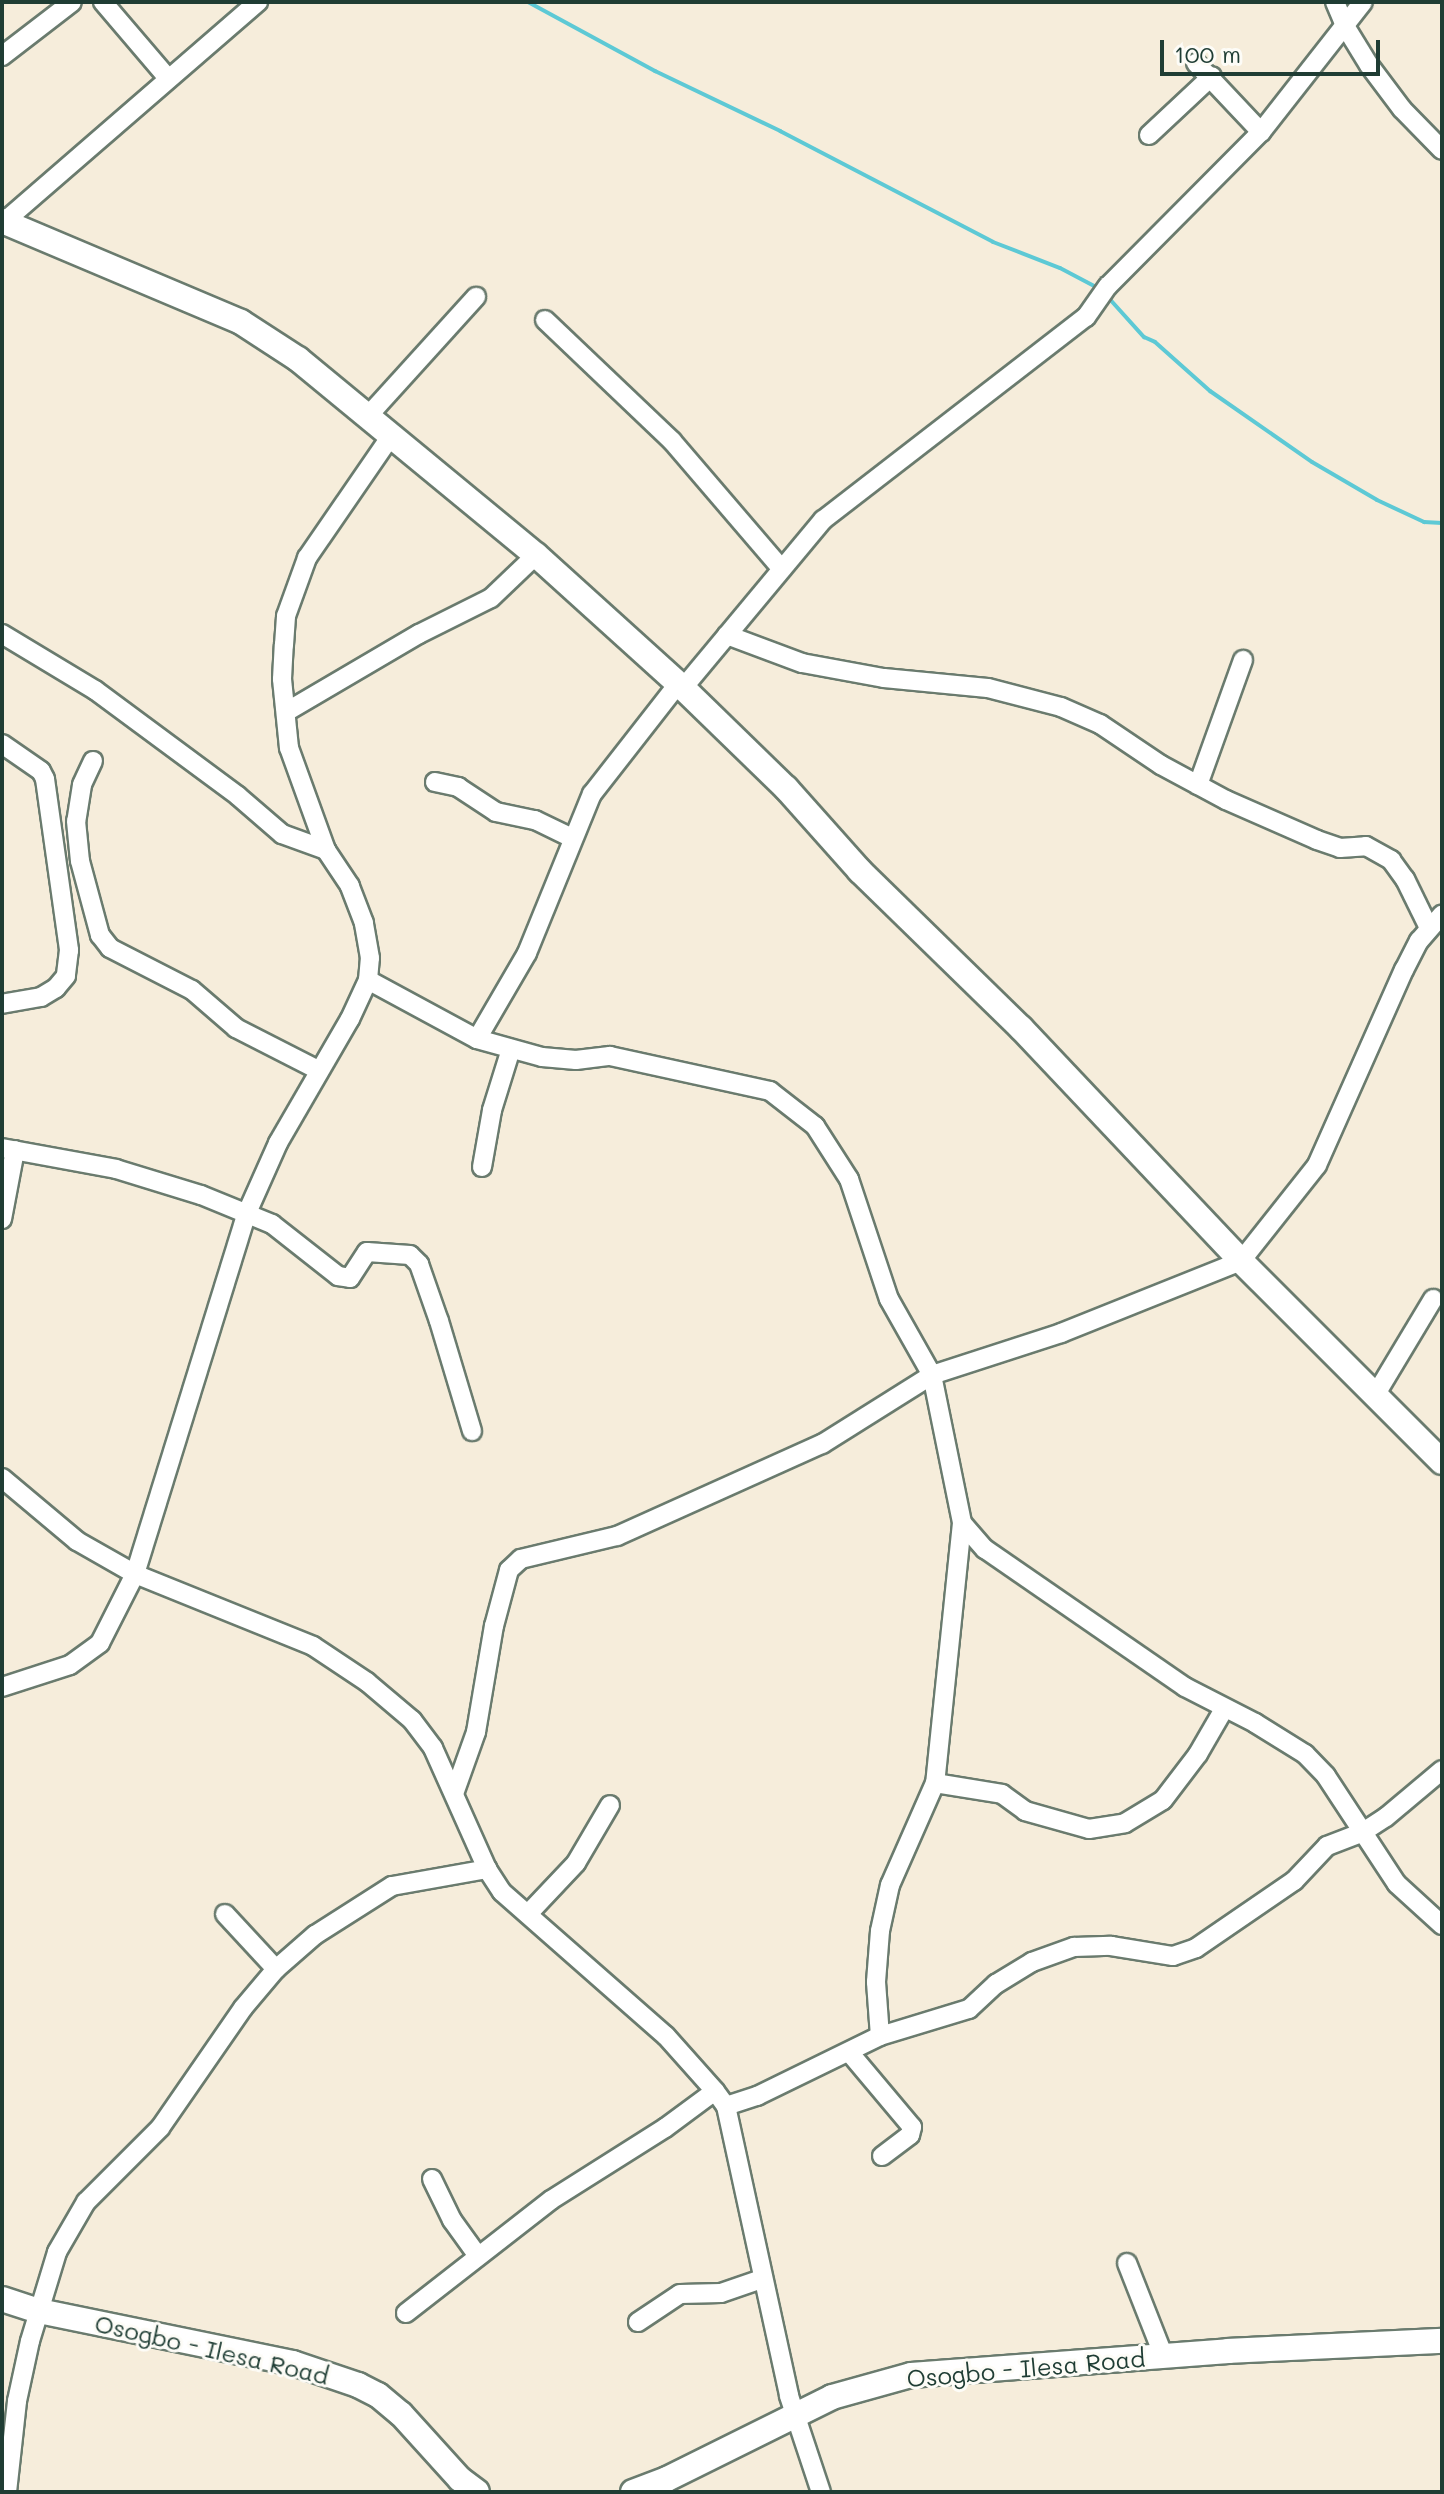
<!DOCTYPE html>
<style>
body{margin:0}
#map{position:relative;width:1444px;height:2494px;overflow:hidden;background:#f6eddb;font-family:Mali,sans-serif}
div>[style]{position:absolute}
.stream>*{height:4px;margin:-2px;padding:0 2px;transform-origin:2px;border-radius:2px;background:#5dc9d5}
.roads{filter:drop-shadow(2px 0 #6a7b6e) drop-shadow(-2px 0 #6a7b6e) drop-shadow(0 2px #6a7b6e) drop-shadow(0 -2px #6a7b6e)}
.minor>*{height:18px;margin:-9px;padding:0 9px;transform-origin:9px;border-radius:9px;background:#fff}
.major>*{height:24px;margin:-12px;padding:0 12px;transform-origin:12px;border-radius:12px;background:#fff}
span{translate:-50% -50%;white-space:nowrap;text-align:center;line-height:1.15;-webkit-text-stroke:6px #fdfcf7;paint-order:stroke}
.street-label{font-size:24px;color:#1f3d34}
.frame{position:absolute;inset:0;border:4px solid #1f3d34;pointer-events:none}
.scale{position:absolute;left:1160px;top:40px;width:220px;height:36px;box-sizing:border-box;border:4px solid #1f3d34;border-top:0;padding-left:10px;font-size:24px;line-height:28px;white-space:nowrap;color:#1f3d34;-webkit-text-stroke:6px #fdfcf7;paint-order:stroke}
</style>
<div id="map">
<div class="stream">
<i style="left:528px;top:2px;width:145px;rotate:28.5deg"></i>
<i style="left:655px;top:71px;width:139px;rotate:25.6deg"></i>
<i style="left:780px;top:131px;width:240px;rotate:27.5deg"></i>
<i style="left:993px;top:242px;width:72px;rotate:21.2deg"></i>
<i style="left:1060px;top:268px;width:45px;rotate:27.7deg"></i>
<i style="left:1106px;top:295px;width:57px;rotate:47.9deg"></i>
<i style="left:1144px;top:337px;width:12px;rotate:24deg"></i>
<i style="left:1155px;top:342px;width:74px;rotate:41.7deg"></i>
<i style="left:1210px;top:391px;width:124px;rotate:34.8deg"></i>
<i style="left:1312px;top:462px;width:75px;rotate:30.3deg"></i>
<i style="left:1377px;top:500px;width:52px;rotate:25.1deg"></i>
<i style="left:1424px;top:522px;width:18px;rotate:3deg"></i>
</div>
<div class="roads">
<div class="minor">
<i style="left:103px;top:2px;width:99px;rotate:49.5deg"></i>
<i style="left:1335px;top:2px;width:26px;rotate:67deg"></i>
<i style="left:1345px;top:26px;width:46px;rotate:58.4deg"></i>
<i style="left:1369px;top:65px;width:55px;rotate:53.1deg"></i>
<i style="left:1402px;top:109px;width:57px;rotate:45.7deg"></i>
<i style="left:2px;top:56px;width:88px;rotate:-37.6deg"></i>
<i style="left:1196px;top:63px;width:95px;rotate:46.7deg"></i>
<i style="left:1149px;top:135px;width:86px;rotate:-43.1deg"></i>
<i style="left:5px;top:221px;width:335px;rotate:-40.9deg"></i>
<i style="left:545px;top:320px;width:175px;rotate:43.6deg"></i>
<i style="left:672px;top:441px;width:167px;rotate:49.4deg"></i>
<i style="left:368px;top:416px;width:161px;rotate:-47.8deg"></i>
<i style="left:2px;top:634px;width:109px;rotate:31.1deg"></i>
<i style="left:95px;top:690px;width:178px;rotate:36.5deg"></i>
<i style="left:238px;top:796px;width:58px;rotate:40.8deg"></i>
<i style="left:282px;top:834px;width:47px;rotate:20deg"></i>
<i style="left:727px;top:635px;width:80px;rotate:20.5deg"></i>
<i style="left:802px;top:663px;width:83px;rotate:10.4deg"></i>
<i style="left:884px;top:678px;width:104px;rotate:5.5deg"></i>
<i style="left:988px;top:688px;width:75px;rotate:14.6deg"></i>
<i style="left:1061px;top:707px;width:43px;rotate:23.6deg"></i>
<i style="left:1100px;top:724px;width:73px;rotate:33.9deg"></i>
<i style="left:1161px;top:765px;width:74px;rotate:28.3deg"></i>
<i style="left:1226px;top:800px;width:99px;rotate:23.7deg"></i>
<i style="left:1317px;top:840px;width:24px;rotate:19deg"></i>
<i style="left:1340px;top:848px;width:26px;rotate:-4deg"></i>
<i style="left:1366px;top:846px;width:29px;rotate:29deg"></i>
<i style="left:1391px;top:860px;width:24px;rotate:54deg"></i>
<i style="left:1405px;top:879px;width:55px;rotate:63.9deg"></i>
<i style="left:683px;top:688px;width:219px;rotate:-50.2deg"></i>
<i style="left:823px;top:520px;width:332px;rotate:-37.7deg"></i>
<i style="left:1086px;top:317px;width:38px;rotate:-55deg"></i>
<i style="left:1108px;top:286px;width:217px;rotate:-45.2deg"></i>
<i style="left:1261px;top:132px;width:165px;rotate:-51.9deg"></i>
<i style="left:286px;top:712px;width:154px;rotate:-30.4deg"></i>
<i style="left:419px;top:634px;width:80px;rotate:-26.6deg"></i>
<i style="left:491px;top:598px;width:62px;rotate:-43.7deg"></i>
<i style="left:2px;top:744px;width:47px;rotate:34.7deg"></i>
<i style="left:41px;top:771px;width:9px;rotate:63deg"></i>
<i style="left:45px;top:779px;width:173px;rotate:82deg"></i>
<i style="left:69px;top:950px;width:26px;rotate:97deg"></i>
<i style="left:66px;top:976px;width:16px;rotate:130deg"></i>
<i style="left:56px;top:988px;width:17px;rotate:149deg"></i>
<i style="left:41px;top:997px;width:40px;rotate:170deg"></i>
<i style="left:93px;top:761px;width:26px;rotate:115deg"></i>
<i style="left:82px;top:785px;width:36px;rotate:99deg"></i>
<i style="left:76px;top:821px;width:40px;rotate:84.3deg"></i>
<i style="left:80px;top:861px;width:77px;rotate:74.9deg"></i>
<i style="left:100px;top:935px;width:16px;rotate:52deg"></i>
<i style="left:110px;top:948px;width:92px;rotate:27.1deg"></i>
<i style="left:192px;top:990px;width:58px;rotate:40.8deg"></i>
<i style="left:236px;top:1028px;width:92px;rotate:27.1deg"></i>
<i style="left:435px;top:782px;width:24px;rotate:12deg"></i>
<i style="left:458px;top:787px;width:45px;rotate:33.3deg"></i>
<i style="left:496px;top:812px;width:40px;rotate:12deg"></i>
<i style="left:535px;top:820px;width:41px;rotate:25.9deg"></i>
<i style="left:1198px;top:785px;width:133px;rotate:-70.2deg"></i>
<i style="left:368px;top:980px;width:124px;rotate:28.4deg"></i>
<i style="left:477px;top:1039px;width:67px;rotate:15.5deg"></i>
<i style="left:542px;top:1057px;width:34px;rotate:5deg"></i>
<i style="left:576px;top:1060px;width:34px;rotate:-7deg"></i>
<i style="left:610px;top:1056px;width:164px;rotate:12.3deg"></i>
<i style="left:770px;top:1091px;width:57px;rotate:37.9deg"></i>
<i style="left:815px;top:1126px;width:63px;rotate:57.3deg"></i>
<i style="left:849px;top:1179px;width:126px;rotate:71.6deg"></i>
<i style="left:889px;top:1299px;width:87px;rotate:60.5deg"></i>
<i style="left:932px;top:1375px;width:151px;rotate:78.5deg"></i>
<i style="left:962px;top:1523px;width:261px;rotate:95.9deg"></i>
<i style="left:935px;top:1783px;width:111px;rotate:113.8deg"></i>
<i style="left:890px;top:1885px;width:47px;rotate:102.3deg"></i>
<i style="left:880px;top:1931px;width:51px;rotate:94.5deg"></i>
<i style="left:876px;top:1982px;width:54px;rotate:85.8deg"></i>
<i style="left:477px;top:1039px;width:99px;rotate:-59.8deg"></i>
<i style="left:527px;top:953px;width:172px;rotate:-67.8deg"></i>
<i style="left:592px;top:794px;width:140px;rotate:-52deg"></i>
<i style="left:2px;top:1148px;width:116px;rotate:10.4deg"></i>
<i style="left:116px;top:1169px;width:89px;rotate:17deg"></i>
<i style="left:201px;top:1195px;width:77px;rotate:22.2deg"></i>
<i style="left:272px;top:1224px;width:84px;rotate:38.2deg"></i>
<i style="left:338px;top:1276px;width:12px;rotate:9deg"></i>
<i style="left:350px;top:1278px;width:31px;rotate:-57deg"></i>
<i style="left:367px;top:1252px;width:43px;rotate:4deg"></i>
<i style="left:410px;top:1255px;width:13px;rotate:45deg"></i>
<i style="left:419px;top:1264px;width:60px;rotate:70.7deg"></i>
<i style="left:439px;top:1321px;width:115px;rotate:73.3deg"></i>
<i style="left:482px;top:1167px;width:58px;rotate:-80deg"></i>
<i style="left:492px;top:1110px;width:64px;rotate:-72.7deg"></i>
<i style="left:2px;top:1219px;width:70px;rotate:-79.3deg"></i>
<i style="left:1376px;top:1394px;width:111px;rotate:-59deg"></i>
<i style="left:2px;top:1478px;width:98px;rotate:40deg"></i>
<i style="left:77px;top:1541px;width:67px;rotate:29.6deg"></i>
<i style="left:135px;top:1574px;width:192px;rotate:22deg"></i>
<i style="left:313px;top:1646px;width:65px;rotate:33.7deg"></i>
<i style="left:367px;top:1682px;width:59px;rotate:40.2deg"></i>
<i style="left:412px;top:1720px;width:35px;rotate:53deg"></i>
<i style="left:433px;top:1748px;width:133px;rotate:65.9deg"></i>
<i style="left:487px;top:1869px;width:27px;rotate:57deg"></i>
<i style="left:502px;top:1892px;width:218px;rotate:41.3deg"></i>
<i style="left:666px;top:2036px;width:74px;rotate:48.3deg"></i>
<i style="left:715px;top:2091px;width:19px;rotate:54deg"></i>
<i style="left:726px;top:2106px;width:297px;rotate:77.7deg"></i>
<i style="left:789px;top:2396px;width:101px;rotate:71.6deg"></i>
<i style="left:962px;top:1523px;width:35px;rotate:49deg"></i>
<i style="left:985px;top:1549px;width:243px;rotate:34.6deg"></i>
<i style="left:1185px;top:1687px;width:79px;rotate:27.2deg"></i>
<i style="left:1255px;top:1723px;width:59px;rotate:31.8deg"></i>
<i style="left:1305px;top:1754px;width:30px;rotate:46deg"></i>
<i style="left:1326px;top:1776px;width:129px;rotate:56.7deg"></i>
<i style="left:1397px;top:1884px;width:61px;rotate:42.3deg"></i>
<i style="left:2px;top:1687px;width:71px;rotate:-17.9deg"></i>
<i style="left:70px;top:1665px;width:37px;rotate:-36deg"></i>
<i style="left:100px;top:1643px;width:77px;rotate:-63.1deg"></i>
<i style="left:135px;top:1574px;width:376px;rotate:-72.8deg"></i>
<i style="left:246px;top:1215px;width:79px;rotate:-66deg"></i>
<i style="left:278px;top:1143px;width:143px;rotate:-59.9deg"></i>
<i style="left:350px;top:1019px;width:43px;rotate:-65.2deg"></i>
<i style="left:368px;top:980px;width:22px;rotate:-85deg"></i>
<i style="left:370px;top:958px;width:36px;rotate:-100deg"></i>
<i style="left:364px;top:923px;width:40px;rotate:-111deg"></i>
<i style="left:350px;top:886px;width:43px;rotate:-123.7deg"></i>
<i style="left:326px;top:850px;width:109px;rotate:-109.9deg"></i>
<i style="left:289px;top:748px;width:69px;rotate:-95.8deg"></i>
<i style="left:282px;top:679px;width:34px;rotate:-87deg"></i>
<i style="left:284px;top:645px;width:29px;rotate:-86deg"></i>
<i style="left:286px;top:616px;width:62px;rotate:-70.1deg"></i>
<i style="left:307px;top:558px;width:148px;rotate:-55.5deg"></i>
<i style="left:935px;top:1783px;width:68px;rotate:9.3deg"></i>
<i style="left:1002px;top:1794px;width:29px;rotate:36deg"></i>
<i style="left:1025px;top:1811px;width:66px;rotate:15.7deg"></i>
<i style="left:1089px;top:1829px;width:36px;rotate:-9deg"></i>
<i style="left:1125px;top:1823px;width:44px;rotate:-31.2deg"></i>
<i style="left:1163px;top:1800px;width:58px;rotate:-52.7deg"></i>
<i style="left:1198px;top:1754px;width:52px;rotate:-60deg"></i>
<i style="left:455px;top:1791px;width:63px;rotate:-70.4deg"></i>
<i style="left:476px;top:1732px;width:108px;rotate:-80.4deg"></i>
<i style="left:494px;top:1626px;width:58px;rotate:-75deg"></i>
<i style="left:509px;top:1570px;width:16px;rotate:-43deg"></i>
<i style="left:521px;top:1559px;width:99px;rotate:-13.5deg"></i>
<i style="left:617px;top:1536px;width:225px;rotate:-24.2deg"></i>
<i style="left:822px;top:1444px;width:130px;rotate:-32.1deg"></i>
<i style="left:932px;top:1375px;width:136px;rotate:-18deg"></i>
<i style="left:1061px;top:1333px;width:194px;rotate:-21.8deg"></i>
<i style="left:1241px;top:1261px;width:122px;rotate:-51.6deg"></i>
<i style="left:1317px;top:1165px;width:214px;rotate:-66deg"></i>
<i style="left:1404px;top:970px;width:33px;rotate:-63deg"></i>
<i style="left:1419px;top:941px;width:35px;rotate:-49deg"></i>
<i style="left:225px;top:1914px;width:75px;rotate:47.2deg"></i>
<i style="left:528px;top:1914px;width:70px;rotate:-46.7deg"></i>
<i style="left:576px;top:1863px;width:67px;rotate:-59.6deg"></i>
<i style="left:849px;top:2052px;width:98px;rotate:50deg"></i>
<i style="left:912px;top:2127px;width:8px;rotate:104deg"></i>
<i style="left:910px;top:2135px;width:35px;rotate:143deg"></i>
<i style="left:726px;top:2106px;width:33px;rotate:-18deg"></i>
<i style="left:757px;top:2096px;width:137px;rotate:-26deg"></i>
<i style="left:880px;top:2036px;width:93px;rotate:-16.9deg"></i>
<i style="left:969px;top:2009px;width:37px;rotate:-43deg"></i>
<i style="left:996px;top:1984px;width:42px;rotate:-31.4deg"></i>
<i style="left:1032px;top:1962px;width:45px;rotate:-19.7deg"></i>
<i style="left:1074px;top:1947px;width:37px;rotate:-2deg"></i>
<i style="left:1111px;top:1946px;width:63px;rotate:9.2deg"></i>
<i style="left:1173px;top:1956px;width:24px;rotate:-19deg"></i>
<i style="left:1196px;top:1948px;width:119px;rotate:-34.4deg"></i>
<i style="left:1294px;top:1881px;width:48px;rotate:-46.7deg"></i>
<i style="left:1327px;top:1846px;width:39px;rotate:-21deg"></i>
<i style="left:1363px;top:1832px;width:27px;rotate:-33deg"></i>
<i style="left:1386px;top:1817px;width:73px;rotate:-40deg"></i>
<i style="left:432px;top:2179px;width:46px;rotate:64deg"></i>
<i style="left:452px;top:2220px;width:44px;rotate:54.2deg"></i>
<i style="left:1127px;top:2263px;width:101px;rotate:68.5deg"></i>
<i style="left:406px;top:2313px;width:184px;rotate:-37.9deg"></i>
<i style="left:551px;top:2200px;width:135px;rotate:-32.3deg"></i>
<i style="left:665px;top:2128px;width:62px;rotate:-36.5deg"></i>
<i style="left:638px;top:2322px;width:50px;rotate:-33.7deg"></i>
<i style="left:680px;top:2294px;width:41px;rotate:-1.4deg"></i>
<i style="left:721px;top:2293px;width:43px;rotate:-18.9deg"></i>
<i style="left:7px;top:2492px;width:92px;rotate:-83.7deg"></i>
<i style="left:17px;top:2401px;width:61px;rotate:-77.8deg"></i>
<i style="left:30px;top:2341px;width:93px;rotate:-73.1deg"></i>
<i style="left:57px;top:2252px;width:58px;rotate:-59.9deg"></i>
<i style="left:86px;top:2202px;width:105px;rotate:-45deg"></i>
<i style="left:160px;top:2128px;width:146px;rotate:-55.3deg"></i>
<i style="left:243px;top:2008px;width:51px;rotate:-49.8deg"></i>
<i style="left:276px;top:1969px;width:52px;rotate:-41.1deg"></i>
<i style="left:315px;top:1935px;width:91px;rotate:-32.5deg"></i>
<i style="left:392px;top:1886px;width:97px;rotate:-10.1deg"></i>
</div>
<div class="major">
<i style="left:2px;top:221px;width:259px;rotate:22.9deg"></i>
<i style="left:241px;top:322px;width:68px;rotate:33deg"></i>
<i style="left:298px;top:359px;width:308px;rotate:39.5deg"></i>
<i style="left:536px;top:555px;width:198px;rotate:42.1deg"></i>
<i style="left:683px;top:688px;width:144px;rotate:44.2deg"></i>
<i style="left:786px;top:788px;width:111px;rotate:48.3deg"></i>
<i style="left:860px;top:871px;width:225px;rotate:44.3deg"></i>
<i style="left:1021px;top:1028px;width:320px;rotate:46.6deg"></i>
<i style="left:1241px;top:1261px;width:284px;rotate:45deg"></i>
<i style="left:2px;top:2299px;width:39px;rotate:18deg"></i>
<i style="left:39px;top:2311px;width:259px;rotate:11.6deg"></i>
<i style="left:293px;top:2363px;width:69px;rotate:18.7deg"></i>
<i style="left:358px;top:2385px;width:22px;rotate:27deg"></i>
<i style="left:378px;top:2395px;width:30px;rotate:40deg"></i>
<i style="left:401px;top:2414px;width:88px;rotate:47.8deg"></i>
<i style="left:460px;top:2479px;width:21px;rotate:37deg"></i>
<i style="left:633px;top:2492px;width:36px;rotate:-21deg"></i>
<i style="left:667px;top:2479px;width:184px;rotate:-26.4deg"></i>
<i style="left:832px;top:2397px;width:82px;rotate:-15.6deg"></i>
<i style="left:911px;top:2375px;width:318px;rotate:-4.3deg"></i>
<i style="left:1228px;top:2351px;width:214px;rotate:-2.7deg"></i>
</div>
</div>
<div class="street-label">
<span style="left:212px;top:2349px;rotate:13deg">Osogbo - Ilesa Road</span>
<span style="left:1026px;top:2368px;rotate:-5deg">Osogbo - Ilesa Road</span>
</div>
<div class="frame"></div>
<div class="scale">100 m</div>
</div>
